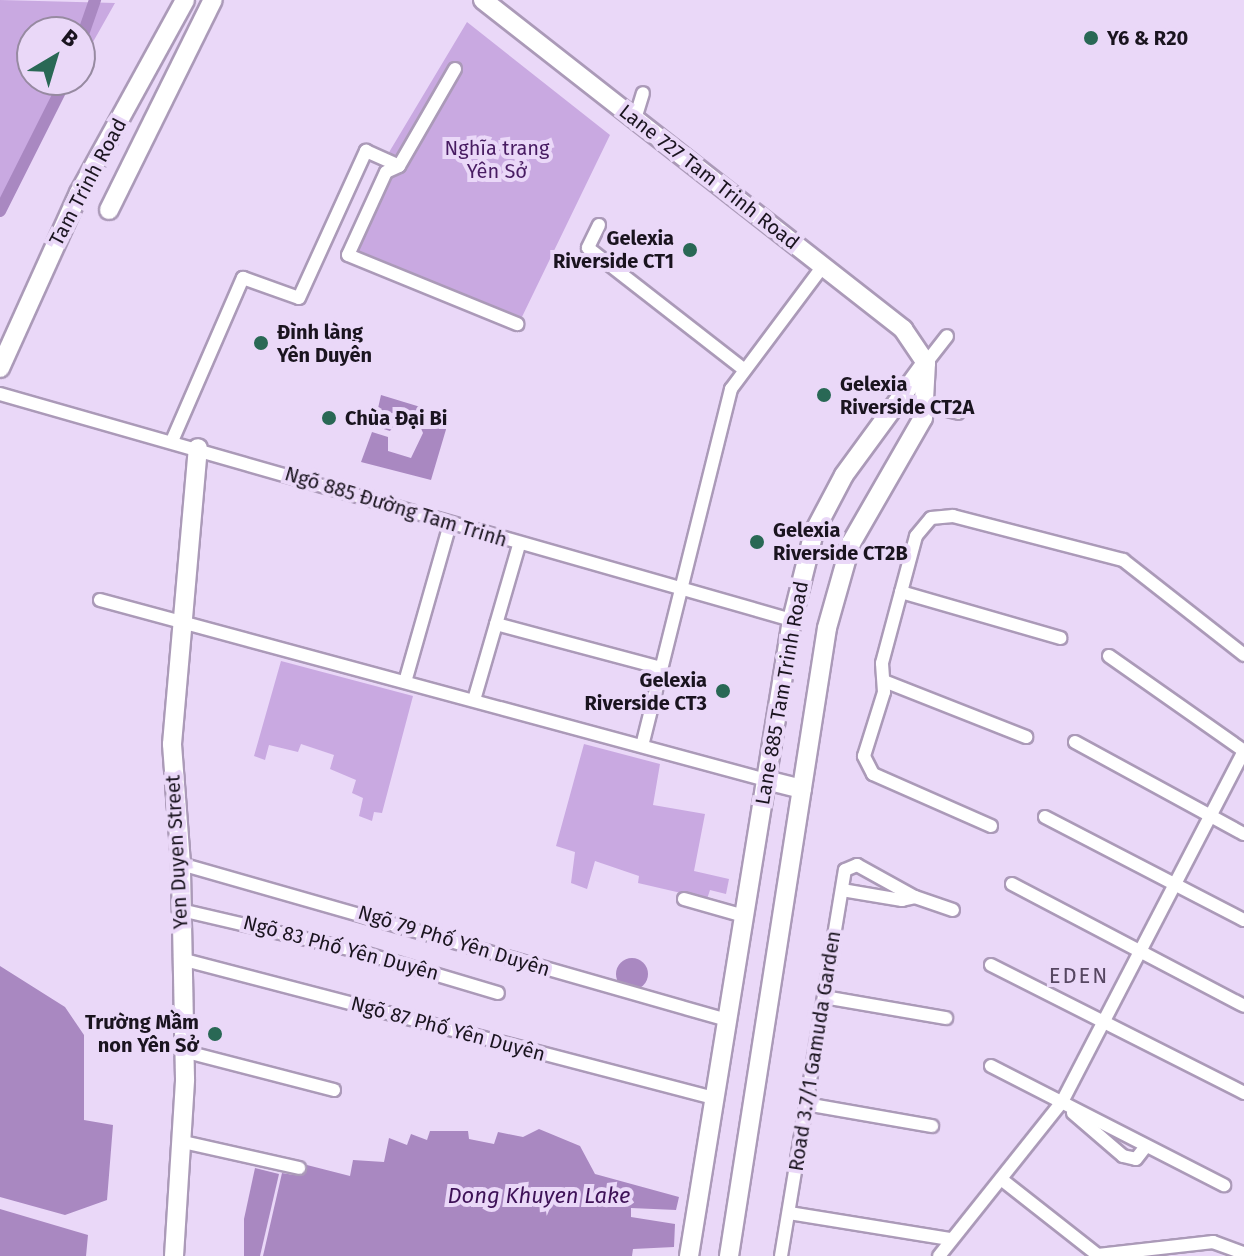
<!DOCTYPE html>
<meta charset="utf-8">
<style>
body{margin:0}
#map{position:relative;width:1244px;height:1256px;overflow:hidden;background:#ead8f8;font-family:"Fira Sans",sans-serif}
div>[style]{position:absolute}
.green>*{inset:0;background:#c9a9e1}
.water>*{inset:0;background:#a988c1}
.round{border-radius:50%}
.canal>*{height:12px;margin:-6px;padding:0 6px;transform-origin:6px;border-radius:6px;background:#a988c1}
.roads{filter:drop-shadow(2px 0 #ab9ab8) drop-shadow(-2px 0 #ab9ab8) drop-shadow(0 2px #ab9ab8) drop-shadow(0 -2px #ab9ab8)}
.street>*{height:12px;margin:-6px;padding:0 6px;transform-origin:6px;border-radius:6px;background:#fff}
.secondary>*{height:18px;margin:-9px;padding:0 9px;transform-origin:9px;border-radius:9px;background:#fff}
.dots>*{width:22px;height:22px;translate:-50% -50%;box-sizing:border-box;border:4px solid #ead8f8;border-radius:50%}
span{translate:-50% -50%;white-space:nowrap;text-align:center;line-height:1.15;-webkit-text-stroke:8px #ead8f8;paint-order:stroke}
.poi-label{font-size:20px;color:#1a141f;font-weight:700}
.left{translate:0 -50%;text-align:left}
.right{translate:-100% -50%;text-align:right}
.park-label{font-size:20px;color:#481c62}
.street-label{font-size:20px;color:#1a141f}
.neighbourhood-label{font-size:22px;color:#574762;letter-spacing:2px}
.water-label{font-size:22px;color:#3e1157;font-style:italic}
.north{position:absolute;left:16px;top:16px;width:80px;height:80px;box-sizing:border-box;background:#ead8f8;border:2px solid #978aa1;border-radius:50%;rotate:38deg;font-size:22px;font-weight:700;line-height:32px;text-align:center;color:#1a141f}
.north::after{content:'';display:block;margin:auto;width:28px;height:36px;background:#296855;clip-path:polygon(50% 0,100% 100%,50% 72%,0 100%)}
</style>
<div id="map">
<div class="green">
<i style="clip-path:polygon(0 0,115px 3px,80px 65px,80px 32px,32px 32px,32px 80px,72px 80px,0 210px)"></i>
<i style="clip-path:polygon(467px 22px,610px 135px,520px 321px,353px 251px,393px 173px,399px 175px,406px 163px,388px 154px)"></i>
<i style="clip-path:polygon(281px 661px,413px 696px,382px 813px,374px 812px,372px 821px,359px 816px,363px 798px,352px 793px,356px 780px,330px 769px,334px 755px,301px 744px,298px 752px,269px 745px,265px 760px,254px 756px)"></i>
<i style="clip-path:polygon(584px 744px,660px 764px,653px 805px,705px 814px,694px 871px,729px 879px,726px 894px,710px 890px,707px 899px,638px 883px,639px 876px,595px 861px,587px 889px,571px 883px,575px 852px,556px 846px)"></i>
</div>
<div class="water">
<i style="clip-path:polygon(381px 395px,450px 416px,431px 480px,361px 462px,372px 432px,388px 437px,388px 451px,411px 458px,423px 433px,420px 426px,398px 420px,390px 431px,374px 426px)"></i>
<i class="round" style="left:616px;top:958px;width:32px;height:32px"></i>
<i style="clip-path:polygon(0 966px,65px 1007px,84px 1035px,84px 1120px,113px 1125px,107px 1200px,65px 1215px,0 1197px)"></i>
<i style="clip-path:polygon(539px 1129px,580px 1146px,595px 1174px,679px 1197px,676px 1210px,631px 1208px,631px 1217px,675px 1224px,674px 1247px,633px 1249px,632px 1256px,263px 1256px,282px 1173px,294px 1175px,303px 1164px,350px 1176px,353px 1160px,384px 1162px,389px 1138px,407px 1145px,411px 1134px,427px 1140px,430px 1131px,468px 1131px,469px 1139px,494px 1144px,498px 1132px,523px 1137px)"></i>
<i style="clip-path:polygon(255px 1168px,279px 1174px,260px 1256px,244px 1256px,244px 1219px)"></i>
<i style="clip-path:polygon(0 1209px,88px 1235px,86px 1256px,0 1256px)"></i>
</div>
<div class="canal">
<i style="left:80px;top:43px;width:46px;rotate:-70.8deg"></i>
<i style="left:0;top:211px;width:147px;rotate:-63.3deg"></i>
</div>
<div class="roads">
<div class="street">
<i style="left:455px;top:69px;width:112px;rotate:120deg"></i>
<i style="left:399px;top:166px;width:14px;rotate:155deg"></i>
<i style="left:386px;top:172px;width:91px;rotate:114.6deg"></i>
<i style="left:348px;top:255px;width:183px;rotate:22.2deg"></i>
<i style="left:635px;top:119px;width:27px;rotate:-73deg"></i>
<i style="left:599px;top:225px;width:25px;rotate:116deg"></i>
<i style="left:588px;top:248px;width:195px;rotate:37.9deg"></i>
<i style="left:926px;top:363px;width:34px;rotate:-52deg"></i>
<i style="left:0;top:394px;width:824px;rotate:15.93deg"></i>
<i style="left:927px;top:405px;width:32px;rotate:14deg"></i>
<i style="left:172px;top:441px;width:178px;rotate:-66.5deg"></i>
<i style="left:243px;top:278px;width:59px;rotate:19.7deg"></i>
<i style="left:299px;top:298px;width:162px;rotate:-65.5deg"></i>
<i style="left:366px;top:151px;width:36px;rotate:24deg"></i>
<i style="left:901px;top:592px;width:166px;rotate:16.1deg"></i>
<i style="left:100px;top:600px;width:690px;rotate:15.12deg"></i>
<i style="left:496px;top:624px;width:171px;rotate:14.9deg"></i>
<i style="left:1109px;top:656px;width:165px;rotate:35.1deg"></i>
<i style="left:884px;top:681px;width:153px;rotate:21.5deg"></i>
<i style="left:405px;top:682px;width:164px;rotate:-74.1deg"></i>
<i style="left:474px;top:700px;width:161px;rotate:-73.8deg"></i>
<i style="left:1075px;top:742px;width:192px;rotate:28.6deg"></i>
<i style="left:642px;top:746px;width:368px;rotate:-76deg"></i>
<i style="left:731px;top:389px;width:154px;rotate:-53.2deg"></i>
<i style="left:1045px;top:817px;width:224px;rotate:27.4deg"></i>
<i style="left:991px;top:826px;width:129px;rotate:-156.2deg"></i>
<i style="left:873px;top:774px;width:20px;rotate:-117deg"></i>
<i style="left:864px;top:756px;width:67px;rotate:-72.6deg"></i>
<i style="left:884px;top:692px;width:29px;rotate:-94deg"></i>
<i style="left:882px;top:663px;width:131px;rotate:-75deg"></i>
<i style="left:916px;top:536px;width:23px;rotate:-50deg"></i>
<i style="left:931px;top:518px;width:22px;rotate:-5deg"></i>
<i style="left:953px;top:516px;width:176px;rotate:14.5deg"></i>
<i style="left:1123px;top:560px;width:154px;rotate:38.1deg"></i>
<i style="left:181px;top:864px;width:568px;rotate:15.95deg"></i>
<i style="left:1012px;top:884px;width:262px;rotate:27.7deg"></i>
<i style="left:842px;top:890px;width:61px;rotate:9.5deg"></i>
<i style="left:902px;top:900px;width:13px;rotate:-13deg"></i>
<i style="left:684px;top:899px;width:62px;rotate:15.8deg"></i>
<i style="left:181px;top:910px;width:181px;rotate:13.1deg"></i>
<i style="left:357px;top:951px;width:147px;rotate:16.6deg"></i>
<i style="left:181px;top:959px;width:551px;rotate:14.62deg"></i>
<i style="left:991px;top:965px;width:284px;rotate:26.8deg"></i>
<i style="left:824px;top:997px;width:124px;rotate:9.8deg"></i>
<i style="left:183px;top:1051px;width:156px;rotate:14.5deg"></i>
<i style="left:991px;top:1066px;width:262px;rotate:27.1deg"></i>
<i style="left:806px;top:1104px;width:128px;rotate:9.9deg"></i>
<i style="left:1073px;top:1113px;width:66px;rotate:40.7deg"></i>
<i style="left:1123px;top:1156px;width:13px;rotate:13deg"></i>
<i style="left:1136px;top:1159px;width:16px;rotate:-52deg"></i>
<i style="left:183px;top:1142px;width:119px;rotate:12.6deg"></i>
<i style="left:1001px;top:1179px;width:125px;rotate:38.2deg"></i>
<i style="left:789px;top:1213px;width:163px;rotate:9.2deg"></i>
<i style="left:1098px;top:1255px;width:116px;rotate:-6.4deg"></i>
<i style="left:1213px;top:1242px;width:33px;rotate:20deg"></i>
<i style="left:781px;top:1256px;width:391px;rotate:-80.6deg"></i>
<i style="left:845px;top:870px;width:13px;rotate:-23deg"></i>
<i style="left:857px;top:865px;width:66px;rotate:28.9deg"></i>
<i style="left:915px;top:897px;width:40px;rotate:18.9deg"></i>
<i style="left:939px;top:1256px;width:197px;rotate:-51.4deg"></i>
<i style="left:1062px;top:1102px;width:395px;rotate:-62.6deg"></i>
</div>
<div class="secondary">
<i style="left:483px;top:0;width:534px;rotate:38.07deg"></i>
<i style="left:903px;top:329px;width:41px;rotate:55.9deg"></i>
<i style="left:926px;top:363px;width:55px;rotate:93.1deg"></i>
<i style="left:923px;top:418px;width:144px;rotate:119.9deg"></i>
<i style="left:851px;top:543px;width:88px;rotate:105.8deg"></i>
<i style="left:827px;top:628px;width:636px;rotate:98.87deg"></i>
<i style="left:109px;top:210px;width:234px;rotate:-63.7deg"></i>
<i style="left:0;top:368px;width:192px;rotate:-65.7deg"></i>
<i style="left:79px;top:193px;width:220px;rotate:-61.2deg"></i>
<i style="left:766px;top:780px;width:37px;rotate:14deg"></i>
<i style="left:174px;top:1256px;width:177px;rotate:-86.4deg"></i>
<i style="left:185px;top:1079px;width:215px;rotate:-91.1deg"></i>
<i style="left:181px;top:864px;width:120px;rotate:-94.3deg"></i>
<i style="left:172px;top:744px;width:297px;rotate:-85deg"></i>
<i style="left:689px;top:1256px;width:644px;rotate:-80.8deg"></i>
<i style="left:792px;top:620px;width:91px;rotate:-76deg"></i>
<i style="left:814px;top:532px;width:64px;rotate:-62.2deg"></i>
<i style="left:844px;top:475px;width:139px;rotate:-53.8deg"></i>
</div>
</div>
<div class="dots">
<i style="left:1091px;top:38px;background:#296855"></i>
<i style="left:690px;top:250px;background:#296855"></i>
<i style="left:261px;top:343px;background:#296855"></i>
<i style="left:824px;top:395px;background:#296855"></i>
<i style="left:329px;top:418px;background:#296855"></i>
<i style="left:757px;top:542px;background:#296855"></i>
<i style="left:723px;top:691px;background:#296855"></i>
<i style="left:215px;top:1034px;background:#296855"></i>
</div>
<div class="poi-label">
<span class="left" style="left:1107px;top:38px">Y6 &amp; R20</span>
<span class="right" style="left:674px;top:250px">Gelexia<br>Riverside CT1</span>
<span class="left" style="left:277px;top:344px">Đình làng<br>Yên Duyên</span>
<span class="left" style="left:840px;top:396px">Gelexia<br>Riverside CT2A</span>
<span class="left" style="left:345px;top:418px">Chùa Đại Bi</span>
<span class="left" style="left:773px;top:542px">Gelexia<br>Riverside CT2B</span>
<span class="right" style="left:707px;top:692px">Gelexia<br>Riverside CT3</span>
<span class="right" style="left:199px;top:1034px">Trường Mầm<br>non Yên Sở</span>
</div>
<div class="park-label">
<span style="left:497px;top:160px">Nghĩa trang<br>Yên Sở</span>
</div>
<div class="street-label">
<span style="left:709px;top:177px;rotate:38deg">Lane 727 Tam Trinh Road</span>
<span style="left:88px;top:182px;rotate:-62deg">Tam Trinh Road</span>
<span style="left:396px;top:507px;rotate:17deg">Ngõ 885 Đường Tam Trinh</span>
<span style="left:782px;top:693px;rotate:-80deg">Lane 885 Tam Trinh Road</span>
<span style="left:177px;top:852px;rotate:-93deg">Yen Duyen Street</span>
<span style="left:454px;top:941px;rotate:17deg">Ngõ 79 Phố Yên Duyên</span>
<span style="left:341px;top:948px;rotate:15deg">Ngõ 83 Phố Yên Duyên</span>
<span style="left:448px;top:1029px;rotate:15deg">Ngõ 87 Phố Yên Duyên</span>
<span style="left:815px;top:1051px;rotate:-81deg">Road 3.7/1 Gamuda Garden</span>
</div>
<div class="neighbourhood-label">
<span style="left:1079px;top:976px">EDEN</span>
</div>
<div class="water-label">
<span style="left:539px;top:1196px">Dong Khuyen Lake</span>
</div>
<div class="north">B</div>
</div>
